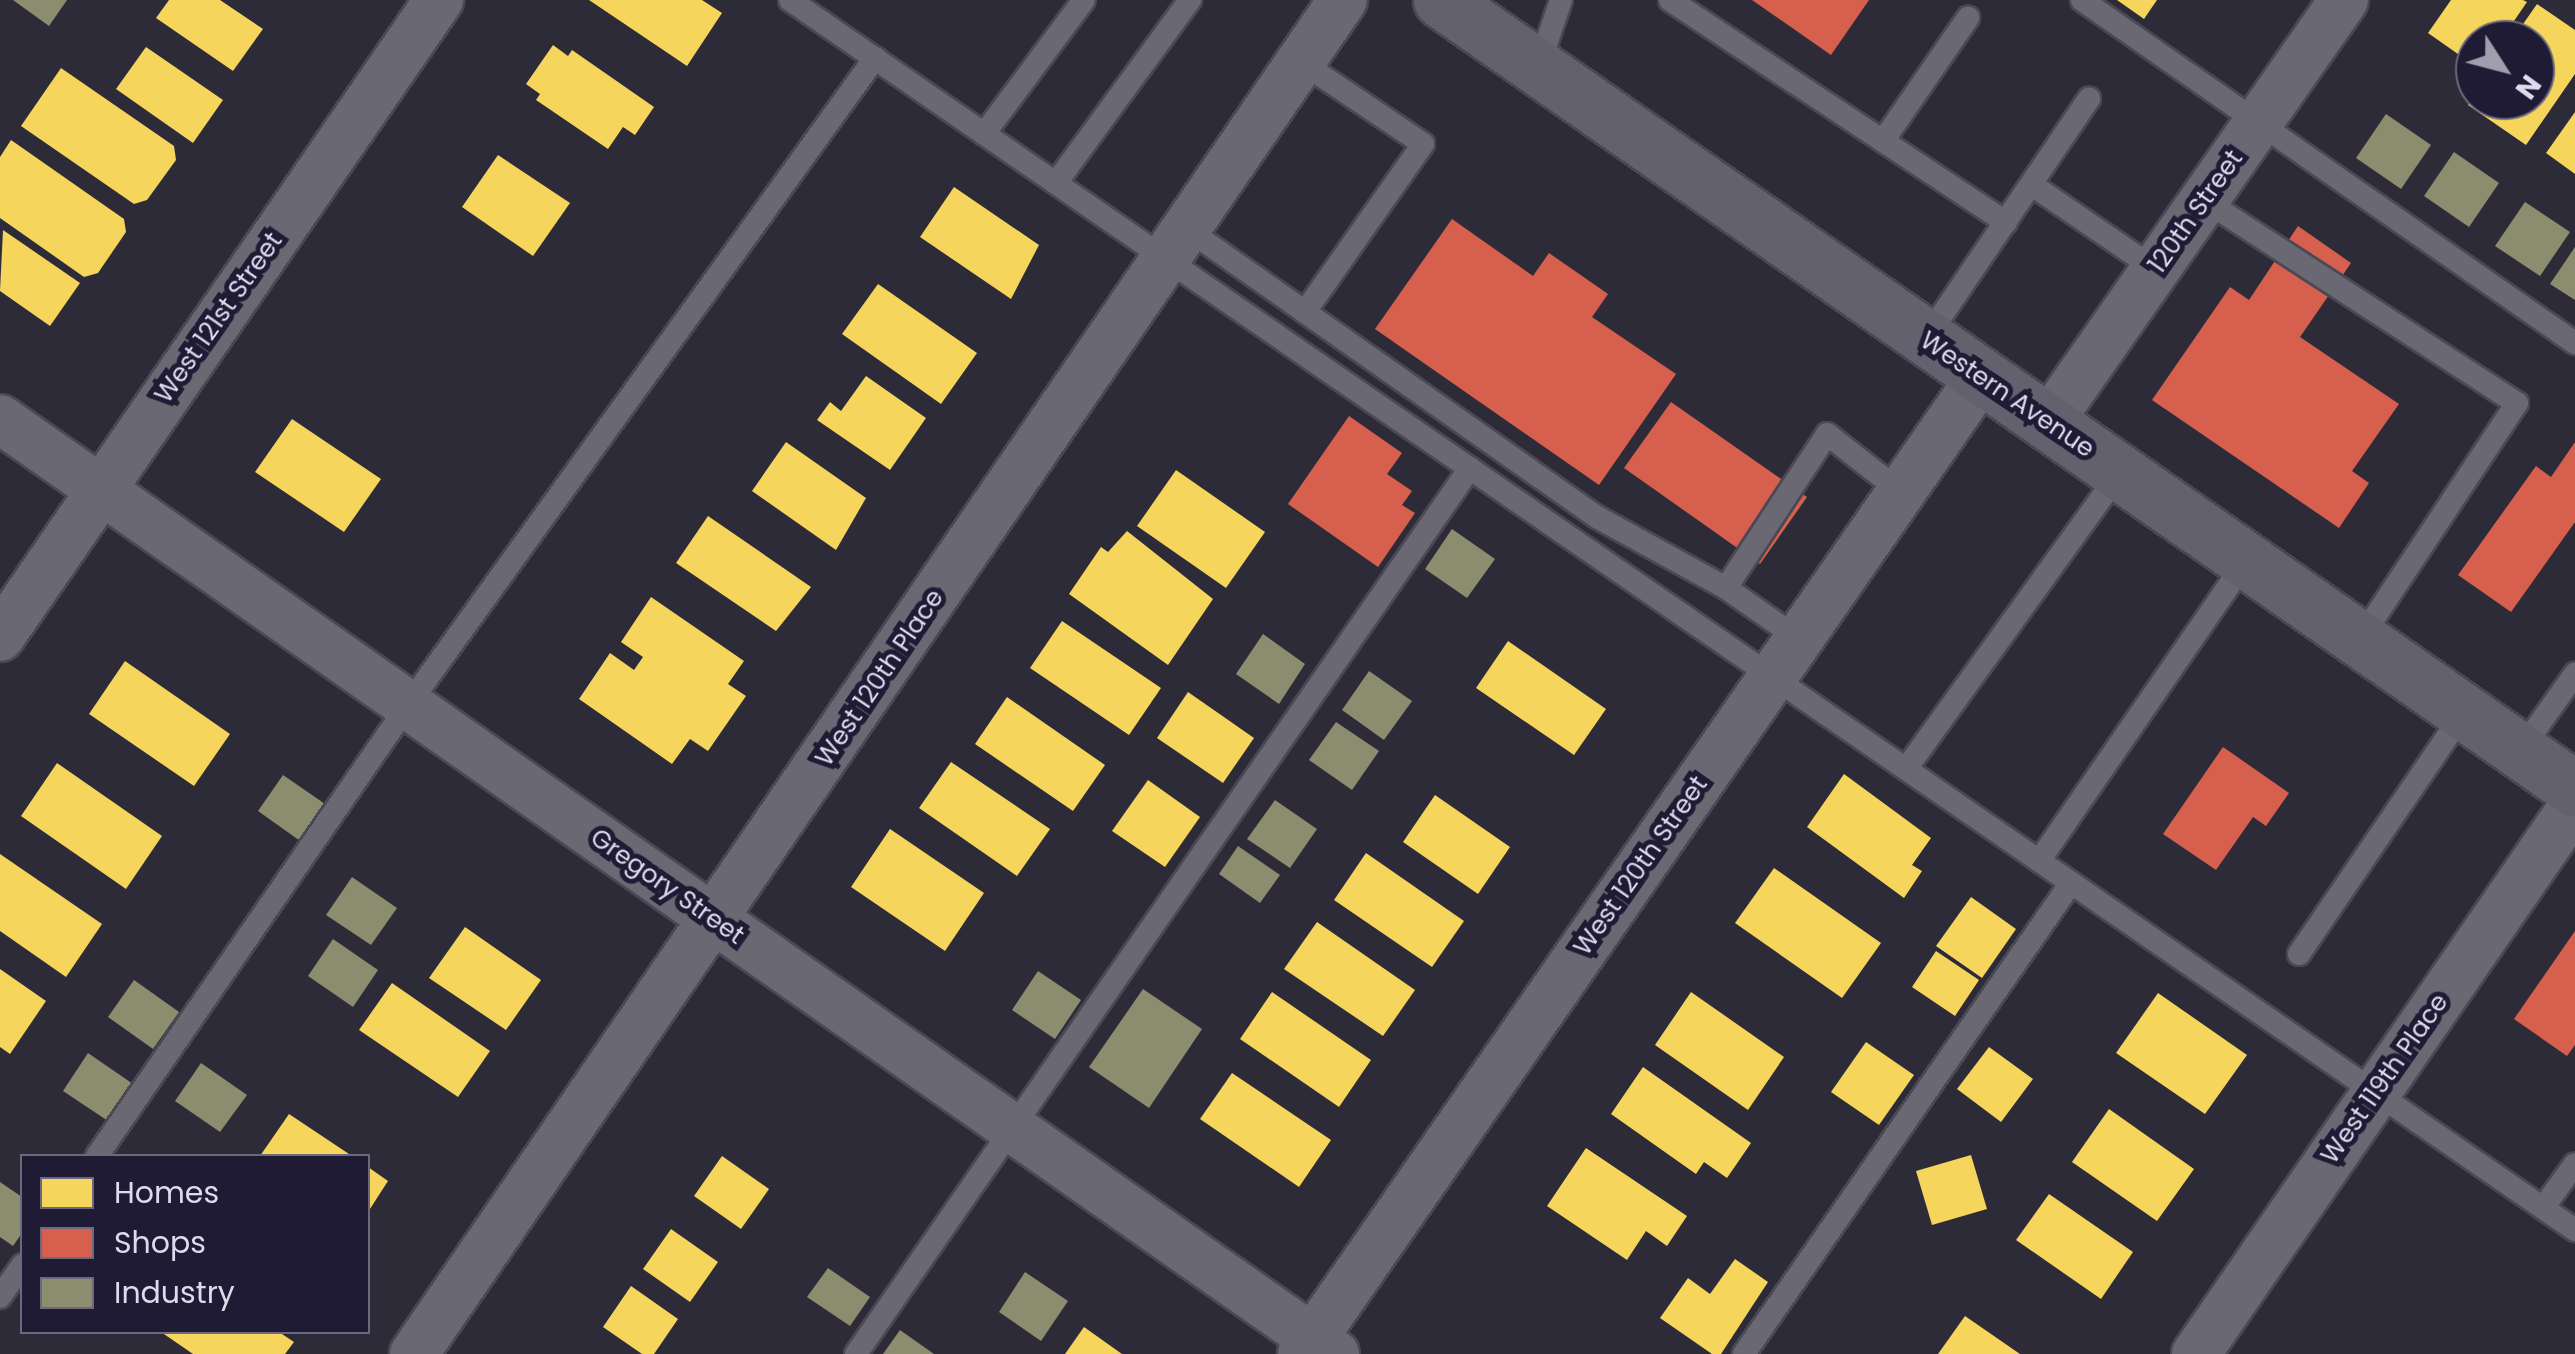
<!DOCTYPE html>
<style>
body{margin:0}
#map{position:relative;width:2575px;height:1354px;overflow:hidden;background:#2e2b39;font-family:Poppins,sans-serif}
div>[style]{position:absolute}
.homes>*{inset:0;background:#f6d55c}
.shops>*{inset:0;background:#d6604d}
.industry>*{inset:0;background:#8c8c6e}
.roads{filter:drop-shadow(2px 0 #4b4855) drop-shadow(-2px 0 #4b4855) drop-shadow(0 2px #4b4855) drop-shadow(0 -2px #4b4855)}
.service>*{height:22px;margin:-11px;padding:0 11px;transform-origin:11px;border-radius:11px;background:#6a6872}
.minor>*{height:48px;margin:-24px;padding:0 24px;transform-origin:24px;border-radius:24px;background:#6a6872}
.secondary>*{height:55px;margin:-27.5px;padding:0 27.5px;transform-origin:27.5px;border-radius:27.5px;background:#64616e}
span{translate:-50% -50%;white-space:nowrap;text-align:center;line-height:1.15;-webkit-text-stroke:10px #201b35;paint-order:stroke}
.street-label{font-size:25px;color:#dddbec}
.legend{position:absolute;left:20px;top:1154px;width:350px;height:180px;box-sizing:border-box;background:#201b35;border:2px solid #6c687e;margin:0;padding:12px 18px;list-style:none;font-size:30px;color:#dddbec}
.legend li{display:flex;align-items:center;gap:20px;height:50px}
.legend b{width:50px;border:2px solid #6c687e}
.north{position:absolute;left:2455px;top:20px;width:100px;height:100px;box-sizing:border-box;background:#201b35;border:2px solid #6c687e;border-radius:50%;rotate:126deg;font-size:28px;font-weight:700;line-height:40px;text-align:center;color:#dddbec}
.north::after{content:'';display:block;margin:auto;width:35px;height:45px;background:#a09dad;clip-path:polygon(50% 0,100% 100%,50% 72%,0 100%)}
</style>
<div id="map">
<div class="homes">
<i style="clip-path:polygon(169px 0,220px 0,263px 29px,233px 71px,156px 18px)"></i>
<i style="clip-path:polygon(589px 0,702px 0,722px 13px,687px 66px)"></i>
<i style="clip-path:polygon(2117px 0,2157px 0,2144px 19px)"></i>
<i style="clip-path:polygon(2451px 0,2523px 0,2527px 2px,2501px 40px,2475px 40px,2475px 66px,2428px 33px)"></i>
<i style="clip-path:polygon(2537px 4px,2575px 30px,2575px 74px,2526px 145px,2468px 105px,2475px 94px,2475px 100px,2535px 100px,2535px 40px,2512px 40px)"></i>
<i style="clip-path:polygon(553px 45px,568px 56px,572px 50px,654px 107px,635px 135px,623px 127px,608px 149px,536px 100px,540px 94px,526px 84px)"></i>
<i style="clip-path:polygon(146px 47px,223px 100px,193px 143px,116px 89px)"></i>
<i style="clip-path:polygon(61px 68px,174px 146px,176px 160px,147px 200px,134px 204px,21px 126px)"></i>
<i style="clip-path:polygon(2575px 112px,2575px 174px,2546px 153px)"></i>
<i style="clip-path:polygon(11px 140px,124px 219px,126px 232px,98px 273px,84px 277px,0 218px,0 157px)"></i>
<i style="clip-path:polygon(498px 155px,570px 203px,533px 256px,462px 207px)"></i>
<i style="clip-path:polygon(954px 187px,1039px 245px,1011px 299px,920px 237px)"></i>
<i style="clip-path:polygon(3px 230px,80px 283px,50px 326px,0 291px)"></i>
<i style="clip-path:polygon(878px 284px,977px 353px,941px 404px,842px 334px)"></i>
<i style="clip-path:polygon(866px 376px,926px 418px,890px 470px,817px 420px,830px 402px,841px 411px)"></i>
<i style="clip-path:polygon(292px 419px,381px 479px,344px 532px,255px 472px)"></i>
<i style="clip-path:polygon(786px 442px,866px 498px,836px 550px,752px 491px)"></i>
<i style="clip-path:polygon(1176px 470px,1265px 532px,1226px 588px,1137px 526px)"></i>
<i style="clip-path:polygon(708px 516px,811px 587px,776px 631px,676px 563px)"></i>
<i style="clip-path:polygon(1127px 531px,1213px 599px,1168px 665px,1069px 594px,1101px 547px,1108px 552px)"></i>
<i style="clip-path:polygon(651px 597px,744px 661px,728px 684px,746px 696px,708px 751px,690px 739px,672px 764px,579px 699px,610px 653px,634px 670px,643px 657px,621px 642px)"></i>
<i style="clip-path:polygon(1062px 621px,1161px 688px,1129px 735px,1030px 668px)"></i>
<i style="clip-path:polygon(1508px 641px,1606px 709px,1574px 755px,1476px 688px)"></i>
<i style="clip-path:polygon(125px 661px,230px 734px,194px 786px,89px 714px)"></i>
<i style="clip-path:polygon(1188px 692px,1254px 738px,1223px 783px,1157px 738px)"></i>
<i style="clip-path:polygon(1007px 697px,1105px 765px,1073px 811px,975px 744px)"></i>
<i style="clip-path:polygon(951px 762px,1050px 829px,1017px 876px,919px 808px)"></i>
<i style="clip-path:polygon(57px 763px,162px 836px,126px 889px,21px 816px)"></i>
<i style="clip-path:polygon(1844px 774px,1931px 838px,1912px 865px,1922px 871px,1904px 898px,1807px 827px)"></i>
<i style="clip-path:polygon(1148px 780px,1200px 817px,1165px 867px,1112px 831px)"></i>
<i style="clip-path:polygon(1435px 795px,1510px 847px,1478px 894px,1403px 842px)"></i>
<i style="clip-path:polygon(890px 829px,984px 893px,945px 951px,851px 887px)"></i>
<i style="clip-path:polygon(1366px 853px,1464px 921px,1432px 967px,1334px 900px)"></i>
<i style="clip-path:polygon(0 854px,102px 924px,66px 977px,0 931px)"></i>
<i style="clip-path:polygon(1774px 868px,1881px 943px,1842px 998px,1735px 923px)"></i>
<i style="clip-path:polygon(1971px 897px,2016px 929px,1982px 978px,1936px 946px)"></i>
<i style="clip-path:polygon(1317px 922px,1415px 990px,1383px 1036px,1284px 969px)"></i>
<i style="clip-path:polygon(465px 927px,541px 980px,506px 1030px,429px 978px)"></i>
<i style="clip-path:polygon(1936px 951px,1979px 980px,1955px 1016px,1912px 987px)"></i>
<i style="clip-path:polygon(0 969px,46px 1001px,10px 1054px,0 1047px)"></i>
<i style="clip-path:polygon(392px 983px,490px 1051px,458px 1097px,359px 1030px)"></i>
<i style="clip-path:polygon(1272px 992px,1371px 1060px,1339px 1107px,1240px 1039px)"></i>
<i style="clip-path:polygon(1691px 992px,1784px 1057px,1748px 1110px,1655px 1045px)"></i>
<i style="clip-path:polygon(2158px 993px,2247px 1055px,2205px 1114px,2116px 1053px)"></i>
<i style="clip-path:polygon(1866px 1042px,1914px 1075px,1879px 1125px,1831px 1092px)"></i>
<i style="clip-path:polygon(1989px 1047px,2033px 1079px,2001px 1122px,1957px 1089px)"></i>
<i style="clip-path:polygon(1643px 1067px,1751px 1143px,1727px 1178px,1704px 1162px,1696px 1174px,1611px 1114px)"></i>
<i style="clip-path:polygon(1232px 1073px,1331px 1140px,1299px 1187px,1200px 1119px)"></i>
<i style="clip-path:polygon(2109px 1109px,2194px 1169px,2157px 1221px,2072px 1162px)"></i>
<i style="clip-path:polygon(289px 1114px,352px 1156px,260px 1156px)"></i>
<i style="clip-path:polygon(1586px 1148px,1687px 1216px,1667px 1246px,1646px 1231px,1627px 1260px,1547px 1206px)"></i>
<i style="clip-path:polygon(1971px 1155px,1987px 1209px,1932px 1225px,1916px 1171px)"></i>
<i style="clip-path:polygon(722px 1156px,769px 1189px,741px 1229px,694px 1196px)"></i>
<i style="clip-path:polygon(368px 1167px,388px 1181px,368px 1212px)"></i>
<i style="clip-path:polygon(2049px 1194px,2133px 1252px,2101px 1299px,2016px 1240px)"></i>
<i style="clip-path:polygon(671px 1229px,718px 1262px,690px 1302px,643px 1269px)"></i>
<i style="clip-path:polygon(1735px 1259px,1768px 1282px,1721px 1354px,1712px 1354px,1660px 1318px,1688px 1278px,1710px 1294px)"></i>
<i style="clip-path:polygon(631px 1286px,678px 1319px,654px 1354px,642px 1354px,603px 1327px)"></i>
<i style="clip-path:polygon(1965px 1316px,2020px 1354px,1938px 1354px)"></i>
<i style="clip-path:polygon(1084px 1327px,1122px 1354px,1065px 1354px)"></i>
<i style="clip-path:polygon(161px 1332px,279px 1332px,294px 1342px,285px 1354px,193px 1354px)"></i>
</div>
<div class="shops">
<i style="clip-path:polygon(1752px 0,1869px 0,1831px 55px)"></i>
<i style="clip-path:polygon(1452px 219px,1533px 276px,1549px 253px,1608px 294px,1592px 317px,1676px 374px,1599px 485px,1375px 329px)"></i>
<i style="clip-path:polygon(2298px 226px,2351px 263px,2300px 337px,2399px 404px,2352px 471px,2369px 483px,2339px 528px,2152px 400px,2230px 287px,2249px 300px)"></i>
<i style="clip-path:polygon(1671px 402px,1807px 497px,1760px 564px,1624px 468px)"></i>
<i style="clip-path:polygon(1349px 416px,1402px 453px,1387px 474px,1412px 491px,1402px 505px,1415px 513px,1378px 567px,1288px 504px)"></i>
<i style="clip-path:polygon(2575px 442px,2575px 522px,2511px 612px,2458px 575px,2536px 466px,2551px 477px)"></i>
<i style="clip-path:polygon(2223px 747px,2289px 793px,2266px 826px,2253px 817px,2216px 870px,2163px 834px)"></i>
<i style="clip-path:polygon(2575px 931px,2575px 1045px,2567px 1056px,2514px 1019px)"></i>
</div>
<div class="industry">
<i style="clip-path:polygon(13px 0,67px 0,49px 26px)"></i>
<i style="clip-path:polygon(2386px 114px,2431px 145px,2401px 189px,2356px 158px)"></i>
<i style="clip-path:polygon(2454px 152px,2499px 183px,2469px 227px,2424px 196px)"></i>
<i style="clip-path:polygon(2525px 202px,2570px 232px,2540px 276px,2495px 246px)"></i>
<i style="clip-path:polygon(2575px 247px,2575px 300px,2550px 284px)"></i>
<i style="clip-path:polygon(1452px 529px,1495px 559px,1467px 598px,1425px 569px)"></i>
<i style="clip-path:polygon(1263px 634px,1305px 664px,1279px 704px,1236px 674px)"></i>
<i style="clip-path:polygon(1369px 671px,1412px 701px,1384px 740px,1342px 710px)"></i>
<i style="clip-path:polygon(1336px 722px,1379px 751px,1352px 790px,1309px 760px)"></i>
<i style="clip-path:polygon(283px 775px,328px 806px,303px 843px,258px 811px)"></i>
<i style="clip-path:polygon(1275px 800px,1317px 829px,1290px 868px,1247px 839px)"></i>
<i style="clip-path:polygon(1238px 846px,1280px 875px,1260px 903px,1219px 874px)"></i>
<i style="clip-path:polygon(352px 877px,397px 908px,371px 945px,326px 915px)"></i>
<i style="clip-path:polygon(333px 939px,378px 970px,353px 1007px,308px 976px)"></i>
<i style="clip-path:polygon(1038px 971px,1081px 1000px,1055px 1039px,1012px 1010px)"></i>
<i style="clip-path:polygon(134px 980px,179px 1012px,153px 1049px,108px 1017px)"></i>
<i style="clip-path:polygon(1143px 989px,1202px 1029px,1149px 1108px,1089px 1067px)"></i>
<i style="clip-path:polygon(88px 1053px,133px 1084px,108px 1121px,63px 1091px)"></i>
<i style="clip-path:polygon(201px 1063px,247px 1095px,220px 1132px,175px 1101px)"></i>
<i style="clip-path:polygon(0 1182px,22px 1197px,22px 1233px,13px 1246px,0 1237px)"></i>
<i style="clip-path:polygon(828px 1268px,870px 1297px,850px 1326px,807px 1297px)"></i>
<i style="clip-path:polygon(1025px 1272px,1068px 1301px,1041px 1341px,999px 1312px)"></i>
<i style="clip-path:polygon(900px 1330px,934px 1354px,883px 1354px)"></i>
</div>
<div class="roads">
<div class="service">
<i style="left:790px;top:0;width:2168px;rotate:34.57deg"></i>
<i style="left:1670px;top:0;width:403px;rotate:33.5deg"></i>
<i style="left:2082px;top:0;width:601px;rotate:34.83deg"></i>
<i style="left:1301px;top:62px;width:147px;rotate:33.9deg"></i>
<i style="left:1423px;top:144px;width:205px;rotate:125.1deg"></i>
<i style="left:1305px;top:312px;width:357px;rotate:35.1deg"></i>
<i style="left:1597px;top:517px;width:147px;rotate:28.8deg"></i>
<i style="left:1726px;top:588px;width:89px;rotate:34.9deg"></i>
<i style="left:1538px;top:68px;width:72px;rotate:-71.3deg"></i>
<i style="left:984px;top:134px;width:167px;rotate:-53.3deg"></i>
<i style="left:1883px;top:141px;width:150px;rotate:-55.4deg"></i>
<i style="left:1056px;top:183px;width:227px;rotate:-53.8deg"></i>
<i style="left:2032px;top:185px;width:149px;rotate:34.3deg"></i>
<i style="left:2204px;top:200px;width:373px;rotate:33deg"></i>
<i style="left:2517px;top:403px;width:283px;rotate:123.6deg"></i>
<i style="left:1187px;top:229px;width:144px;rotate:35.1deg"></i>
<i style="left:1925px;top:340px;width:292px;rotate:-55.8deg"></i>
<i style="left:1726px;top:588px;width:184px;rotate:-56.7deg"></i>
<i style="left:1827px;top:434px;width:94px;rotate:38.1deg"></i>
<i style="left:2520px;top:751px;width:95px;rotate:-54.5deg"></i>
<i style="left:1906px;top:769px;width:366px;rotate:-54.2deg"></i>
<i style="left:2039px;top:861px;width:364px;rotate:-55.4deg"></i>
<i style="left:2299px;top:954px;width:293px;rotate:-55.7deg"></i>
<i style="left:97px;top:1156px;width:548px;rotate:-55.41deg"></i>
<i style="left:408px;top:705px;width:798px;rotate:-54.18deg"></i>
<i style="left:2543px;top:1208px;width:54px;rotate:-54deg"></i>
<i style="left:0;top:1297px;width:39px;rotate:-55deg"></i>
<i style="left:856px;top:1354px;width:1078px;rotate:-55.28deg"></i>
<i style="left:1744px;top:1354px;width:573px;rotate:-55.23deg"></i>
</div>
<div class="minor">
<i style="left:0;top:419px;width:1630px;rotate:35.01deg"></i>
<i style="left:2048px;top:423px;width:516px;rotate:-55.02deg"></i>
<i style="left:0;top:637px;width:774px;rotate:-55.43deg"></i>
<i style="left:414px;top:1354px;width:1642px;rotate:-55.55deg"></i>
<i style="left:1302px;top:1354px;width:1190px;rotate:-55.2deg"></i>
<i style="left:2196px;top:1354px;width:668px;rotate:-55.43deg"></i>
</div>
<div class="secondary">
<i style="left:1441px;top:0;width:1381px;rotate:34.83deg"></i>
</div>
</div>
<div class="street-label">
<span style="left:2196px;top:212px;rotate:-55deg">120th Street</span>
<span style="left:219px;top:318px;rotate:-55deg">West 121st Street</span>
<span style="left:2007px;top:395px;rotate:34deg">Western Avenue</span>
<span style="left:880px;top:678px;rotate:-56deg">West 120th Place</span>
<span style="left:1641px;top:866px;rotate:-55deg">West 120th Street</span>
<span style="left:667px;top:887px;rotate:35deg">Gregory Street</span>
<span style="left:2385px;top:1079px;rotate:-55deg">West 119th Place</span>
</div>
<ul class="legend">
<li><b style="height:28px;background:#f6d55c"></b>Homes</li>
<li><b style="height:28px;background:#d6604d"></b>Shops</li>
<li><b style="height:28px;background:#8c8c6e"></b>Industry</li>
</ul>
<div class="north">N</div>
</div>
